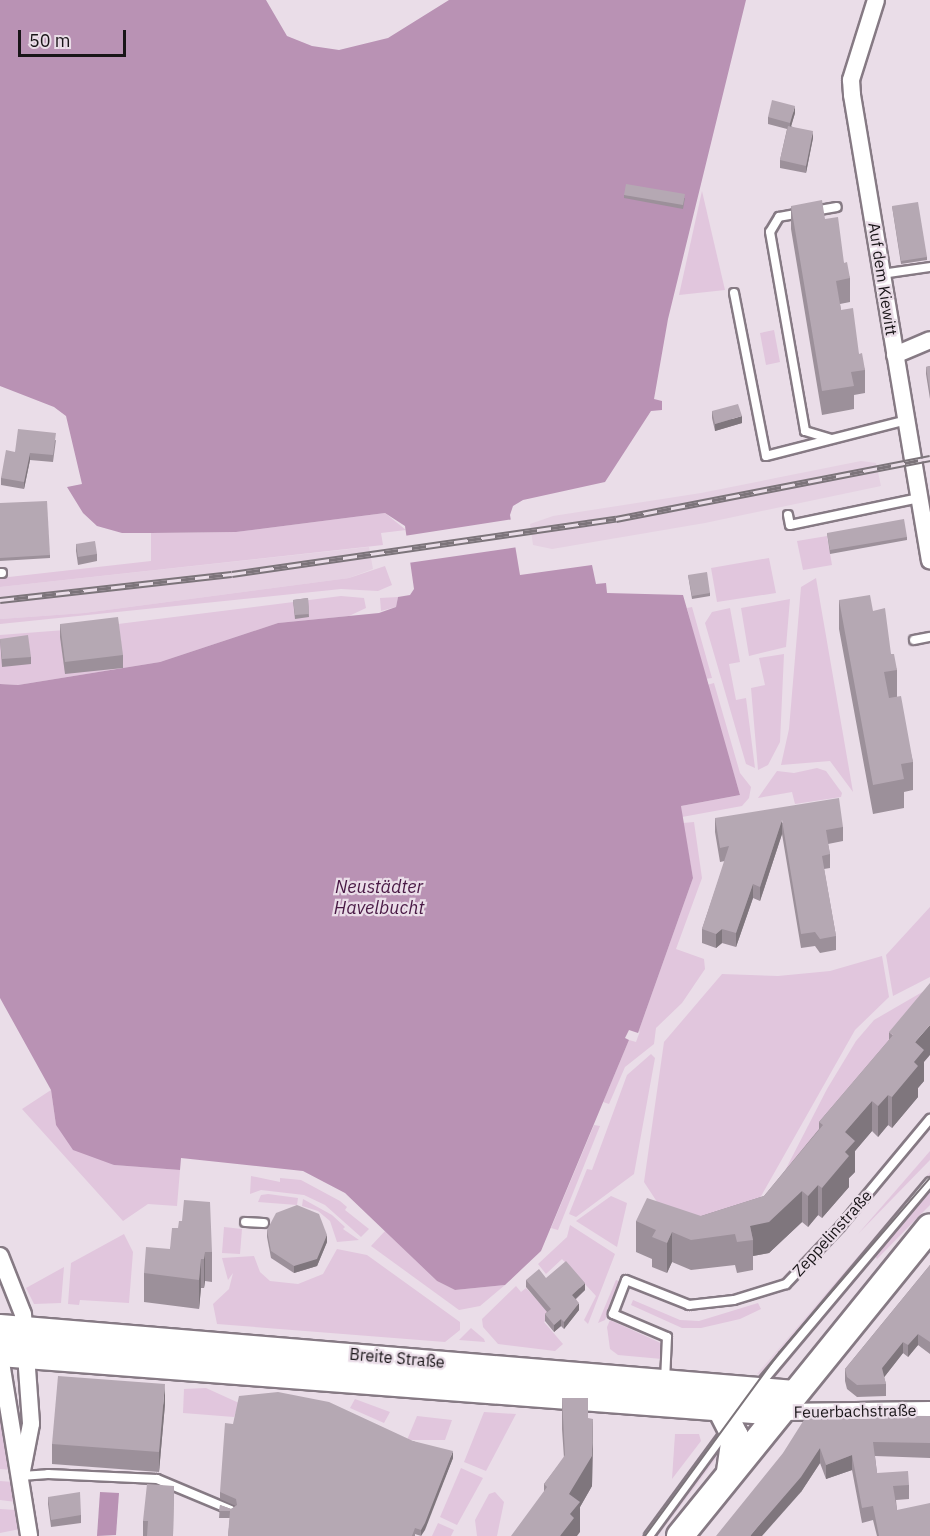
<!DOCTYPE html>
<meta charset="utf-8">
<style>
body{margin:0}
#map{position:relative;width:930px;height:1536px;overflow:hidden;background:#eadde8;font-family:"IBM Plex Sans",sans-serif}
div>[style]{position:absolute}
.built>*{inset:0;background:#e5d1e2}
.green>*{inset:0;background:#e1c6dd}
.forest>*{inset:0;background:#b992b4}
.pier>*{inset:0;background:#eadde8}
.roads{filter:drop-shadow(2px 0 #867a84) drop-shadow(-2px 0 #867a84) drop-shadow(0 2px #867a84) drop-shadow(0 -2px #867a84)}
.lane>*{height:8px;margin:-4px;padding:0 4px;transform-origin:4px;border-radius:4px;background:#fff}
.street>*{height:16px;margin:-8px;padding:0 8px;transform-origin:8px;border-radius:8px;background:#fff}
.primary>*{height:26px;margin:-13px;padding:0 13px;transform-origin:13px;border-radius:13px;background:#fff}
.tram>*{height:1.5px;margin:-0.75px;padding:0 0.75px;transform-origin:0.75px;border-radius:0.75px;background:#7c747a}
.rail>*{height:7px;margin-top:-3.5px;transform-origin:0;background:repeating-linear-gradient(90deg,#eadde8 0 14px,#7c747a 0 28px);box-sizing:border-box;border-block:2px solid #7c747a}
.wall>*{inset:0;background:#9c909a}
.shaded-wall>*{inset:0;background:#7f767d}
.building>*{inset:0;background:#b5a8b3}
span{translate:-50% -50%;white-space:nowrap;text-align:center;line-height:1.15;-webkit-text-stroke:4.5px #eadde8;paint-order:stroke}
.street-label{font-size:16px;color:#191518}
.water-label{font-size:18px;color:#491945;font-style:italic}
.scale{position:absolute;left:18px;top:30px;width:108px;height:27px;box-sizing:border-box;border:3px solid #191518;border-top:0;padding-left:8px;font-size:18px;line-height:21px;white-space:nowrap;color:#191518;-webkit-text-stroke:4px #eadde8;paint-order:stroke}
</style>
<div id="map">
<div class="built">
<i style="clip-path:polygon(861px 461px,876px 463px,881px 486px,705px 523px,552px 549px,533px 545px,530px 524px,553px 516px,701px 493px)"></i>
<i style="clip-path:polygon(369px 547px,373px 569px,349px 578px,84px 613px,0 619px,0 587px)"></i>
<i style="clip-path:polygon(930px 1172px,930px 1191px,774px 1379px,757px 1374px)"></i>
<i style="clip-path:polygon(722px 1425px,729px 1441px,716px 1459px,658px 1536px,642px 1536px)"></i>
</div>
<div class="green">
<i style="clip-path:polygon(702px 191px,725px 290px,679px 295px)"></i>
<i style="clip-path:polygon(774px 330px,780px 362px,766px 365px,760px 333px)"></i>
<i style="clip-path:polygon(385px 513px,406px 530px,381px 533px,383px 545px,0 587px,0 578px,151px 561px,151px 533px,236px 532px)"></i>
<i style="clip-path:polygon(827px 536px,832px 565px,803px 570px,797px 541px)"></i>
<i style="clip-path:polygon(769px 558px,776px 593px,717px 602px,711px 568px)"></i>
<i style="clip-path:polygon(385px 566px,392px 585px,378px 591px,341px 589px,0 624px,0 619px,84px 613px,349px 578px)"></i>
<i style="clip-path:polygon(816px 578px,853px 792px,830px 761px,781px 765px,789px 729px,801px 587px)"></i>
<i style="clip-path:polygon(341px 596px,364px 598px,366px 608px,349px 616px,278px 623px,160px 662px,18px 685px,0 684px,0 635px,78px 629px)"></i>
<i style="clip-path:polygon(398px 597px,396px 607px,381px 611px,380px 598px)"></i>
<i style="clip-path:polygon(790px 599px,786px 647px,749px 656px,741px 608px)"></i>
<i style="clip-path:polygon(692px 607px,712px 678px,705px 679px,687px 608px)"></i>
<i style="clip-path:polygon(730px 608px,740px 662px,729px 664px,736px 700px,746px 698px,755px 768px,746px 764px,705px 623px,712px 612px)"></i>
<i style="clip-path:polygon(784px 654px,780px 742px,768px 765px,758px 770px,751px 688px,765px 685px,759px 658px)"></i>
<i style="clip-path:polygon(714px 683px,740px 773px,751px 787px,749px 798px,742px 806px,682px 817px,681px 806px,740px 795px,707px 685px)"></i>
<i style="clip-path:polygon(817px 768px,826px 771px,842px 793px,841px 797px,795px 804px,792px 792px,758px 798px,777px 771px,794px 773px)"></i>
<i style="clip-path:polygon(694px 822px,702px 878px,676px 949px,704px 959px,705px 969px,682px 1003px,656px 1028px,654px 1044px,625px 1067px,609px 1104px,603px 1102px,629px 1040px,636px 1042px,640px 1031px,638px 1033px,693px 878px,683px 823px)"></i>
<i style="clip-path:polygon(930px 907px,930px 977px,893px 996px,886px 955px)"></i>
<i style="clip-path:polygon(882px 956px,889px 997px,855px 1030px,760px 1198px,718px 1221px,661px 1208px,644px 1182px,664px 1042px,722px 974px,778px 976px,830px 971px)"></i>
<i style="clip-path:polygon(924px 991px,930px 1008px,774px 1192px,827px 1089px,856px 1041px,874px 1020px)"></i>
<i style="clip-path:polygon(651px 1054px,655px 1058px,634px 1174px,576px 1217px,569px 1214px,587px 1169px,592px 1170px,627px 1075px)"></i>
<i style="clip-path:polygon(51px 1090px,56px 1125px,114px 1165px,180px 1170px,177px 1206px,148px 1204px,123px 1221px,22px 1109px)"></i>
<i style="clip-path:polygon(594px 1125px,600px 1126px,558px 1230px,551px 1228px)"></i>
<i style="clip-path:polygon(930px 1151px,930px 1160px,858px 1234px)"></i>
<i style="clip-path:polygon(251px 1176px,280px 1182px,280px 1178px,301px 1180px,340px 1201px,347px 1207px,345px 1210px,369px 1229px,361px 1237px,325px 1205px,304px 1195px,261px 1190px,250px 1194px)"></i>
<i style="clip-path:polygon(930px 1191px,930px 1205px,877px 1259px,874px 1255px)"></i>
<i style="clip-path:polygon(268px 1194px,298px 1198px,297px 1205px,258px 1202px,261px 1195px)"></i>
<i style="clip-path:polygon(611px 1196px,627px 1203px,617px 1247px,576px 1221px)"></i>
<i style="clip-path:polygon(303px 1199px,332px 1215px,345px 1227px,343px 1229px,359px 1240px,337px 1242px,330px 1221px,318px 1211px,302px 1206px)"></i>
<i style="clip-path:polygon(570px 1225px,615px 1254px,588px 1324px,584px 1320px,596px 1296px,562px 1259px,546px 1274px,538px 1264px,567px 1237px)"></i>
<i style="clip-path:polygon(224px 1227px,242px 1229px,240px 1254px,222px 1253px)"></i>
<i style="clip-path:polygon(385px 1231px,437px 1281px,455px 1290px,505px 1285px,480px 1306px,459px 1310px,371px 1246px)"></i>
<i style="clip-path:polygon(124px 1234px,133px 1252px,129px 1303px,80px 1300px,79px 1305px,68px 1304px,71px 1263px)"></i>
<i style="clip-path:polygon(337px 1249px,367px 1255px,460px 1322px,460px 1330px,445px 1342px,217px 1324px,213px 1304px,229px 1289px,233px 1273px,228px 1280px,222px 1258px,254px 1256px,260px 1272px,270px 1281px,298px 1284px,323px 1274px)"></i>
<i style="clip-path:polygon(64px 1267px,61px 1303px,34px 1304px,26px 1288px)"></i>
<i style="clip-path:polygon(616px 1280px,621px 1282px,605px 1320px,598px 1323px)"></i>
<i style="clip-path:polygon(516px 1286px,521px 1292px,526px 1288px,551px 1315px,544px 1322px,563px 1344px,555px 1351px,498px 1344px,483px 1327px,482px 1319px)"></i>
<i style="clip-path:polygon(633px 1300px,680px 1320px,699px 1321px,758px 1303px,761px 1309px,740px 1319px,701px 1328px,682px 1328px,631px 1305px)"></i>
<i style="clip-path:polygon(610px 1320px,663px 1344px,662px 1359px,618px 1355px,610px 1349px,607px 1327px)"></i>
<i style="clip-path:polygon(471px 1328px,484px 1339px,485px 1342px,459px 1340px)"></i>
<i style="clip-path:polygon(206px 1388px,239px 1403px,234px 1417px,183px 1413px,184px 1389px)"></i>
<i style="clip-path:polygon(355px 1399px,390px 1412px,384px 1423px,350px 1408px)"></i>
<i style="clip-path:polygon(484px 1412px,516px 1414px,486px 1471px,464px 1462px)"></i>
<i style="clip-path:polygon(0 1414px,3px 1414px,12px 1470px,0 1469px)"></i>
<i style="clip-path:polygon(417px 1416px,452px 1420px,445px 1440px,407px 1440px)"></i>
<i style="clip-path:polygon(675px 1434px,699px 1434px,701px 1441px,672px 1479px)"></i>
<i style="clip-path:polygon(461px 1468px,483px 1478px,457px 1525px,440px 1517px)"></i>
<i style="clip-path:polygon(0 1481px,13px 1482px,16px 1502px,0 1500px)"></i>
<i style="clip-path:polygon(495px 1492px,504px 1502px,497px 1536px,477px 1536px,475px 1520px,489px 1494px)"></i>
<i style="clip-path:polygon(0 1509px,16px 1510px,20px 1529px,0 1533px)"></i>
<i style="clip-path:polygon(438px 1523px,454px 1530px,451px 1536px,432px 1536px)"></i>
</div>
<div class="forest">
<i style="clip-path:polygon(0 0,266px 0,287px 36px,312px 46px,339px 50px,388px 38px,449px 0,746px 0,668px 319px,654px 399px,662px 401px,662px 410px,651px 411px,605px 482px,523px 500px,513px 506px,510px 515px,520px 575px,592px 565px,596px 584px,606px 583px,607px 593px,683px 595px,740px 795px,681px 806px,693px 878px,638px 1033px,629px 1030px,625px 1038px,629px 1040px,541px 1251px,505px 1285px,455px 1290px,437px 1281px,345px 1193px,303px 1171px,181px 1158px,180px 1170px,114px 1165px,73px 1150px,56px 1125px,51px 1090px,0 998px,0 684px,18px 685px,160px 662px,278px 623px,379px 613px,396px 607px,398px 597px,410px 595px,414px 589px,405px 526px,385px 513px,236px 532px,151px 533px,122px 533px,97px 526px,83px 513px,67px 487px,82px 484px,66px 416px,54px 407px,0 386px)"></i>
<i style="clip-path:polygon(100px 1492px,119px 1493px,116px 1535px,97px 1536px)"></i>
</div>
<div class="pier">
<i style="clip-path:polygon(514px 519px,518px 547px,408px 563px,404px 536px)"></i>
</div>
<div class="roads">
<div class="lane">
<i style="left:814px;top:211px;width:23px;rotate:-10deg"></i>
<i style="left:801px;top:213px;width:22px;rotate:170deg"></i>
<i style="left:779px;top:217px;width:17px;rotate:121deg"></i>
<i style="left:770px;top:232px;width:202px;rotate:80deg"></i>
<i style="left:805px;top:431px;width:27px;rotate:17deg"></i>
<i style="left:882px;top:274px;width:49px;rotate:-8.3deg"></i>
<i style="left:734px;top:293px;width:166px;rotate:78.9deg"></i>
<i style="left:766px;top:456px;width:146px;rotate:-14.3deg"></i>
<i style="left:788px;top:515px;width:10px;rotate:79deg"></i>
<i style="left:790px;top:525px;width:132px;rotate:-11.8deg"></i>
<i style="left:0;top:573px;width:2px"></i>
<i style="left:914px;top:640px;width:16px;rotate:-11deg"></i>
<i style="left:245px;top:1222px;width:19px;rotate:3deg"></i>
<i style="left:665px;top:1381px;width:44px;rotate:-87.4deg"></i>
<i style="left:667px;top:1337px;width:59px;rotate:-156.9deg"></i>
<i style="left:613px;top:1314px;width:36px;rotate:-69deg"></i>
<i style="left:626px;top:1280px;width:68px;rotate:21.6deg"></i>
<i style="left:689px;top:1305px;width:45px;rotate:-6.3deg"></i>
<i style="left:734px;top:1300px;width:54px;rotate:-17.1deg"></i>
<i style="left:786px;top:1284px;width:79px;rotate:-46.5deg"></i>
<i style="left:840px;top:1227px;width:141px;rotate:-50.2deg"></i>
<i style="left:757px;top:1388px;width:269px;rotate:-50deg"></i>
<i style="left:21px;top:1476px;width:27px;rotate:-4deg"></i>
<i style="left:48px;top:1474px;width:109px;rotate:2.6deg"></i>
<i style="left:157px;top:1479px;width:80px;rotate:22.7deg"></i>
<i style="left:649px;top:1536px;width:132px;rotate:-53.7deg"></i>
</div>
<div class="street">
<i style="left:876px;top:0;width:84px;rotate:107.4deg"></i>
<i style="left:851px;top:80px;width:15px;rotate:86deg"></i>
<i style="left:852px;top:95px;width:472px;rotate:80.5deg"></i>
<i style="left:895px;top:355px;width:38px;rotate:-23deg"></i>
<i style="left:0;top:1256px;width:62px;rotate:68.4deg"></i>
<i style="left:23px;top:1314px;width:110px;rotate:85.8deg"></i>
<i style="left:31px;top:1424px;width:53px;rotate:100.9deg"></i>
<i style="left:0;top:1356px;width:182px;rotate:80.8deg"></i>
<i style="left:780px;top:1412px;width:150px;rotate:-0.8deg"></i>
</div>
<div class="primary">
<i style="left:0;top:1328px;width:797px;rotate:4.75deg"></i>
<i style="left:0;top:1353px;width:782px;rotate:4.33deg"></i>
<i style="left:720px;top:1407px;width:33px;rotate:63deg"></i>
<i style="left:735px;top:1436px;width:35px;rotate:98deg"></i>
<i style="left:680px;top:1536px;width:397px;rotate:-51deg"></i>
</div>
</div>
<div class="tram">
<i style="left:645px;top:1536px;width:227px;rotate:-53.8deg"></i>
<i style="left:779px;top:1353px;width:231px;rotate:-49.2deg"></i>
</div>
<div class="rail">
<i style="left:0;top:600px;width:233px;rotate:-6.4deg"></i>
<i style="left:232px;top:574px;width:388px;rotate:-8.2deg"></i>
<i style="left:616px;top:519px;width:320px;rotate:-11deg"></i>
</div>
<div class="wall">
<i style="clip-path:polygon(795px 113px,791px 126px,813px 138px,806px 173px,780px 168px,780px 160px,787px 129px,768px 124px,768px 117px)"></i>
<i style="clip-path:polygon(624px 195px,685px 198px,683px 209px,624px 198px)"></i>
<i style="clip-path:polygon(791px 206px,825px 219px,850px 278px,850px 302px,840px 304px,841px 310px,865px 370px,865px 393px,854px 395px,854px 409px,822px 415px,791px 229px)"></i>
<i style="clip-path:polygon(892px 206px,927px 257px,927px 260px,901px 264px)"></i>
<i style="clip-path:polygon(930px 366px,930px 399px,926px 374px,926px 367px)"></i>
<i style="clip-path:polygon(712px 411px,742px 423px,715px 431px,712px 418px)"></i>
<i style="clip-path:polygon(56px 440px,53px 462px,30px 460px,24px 489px,1px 485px,1px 478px,15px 452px)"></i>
<i style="clip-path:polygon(0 503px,50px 555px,50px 558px,0 561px)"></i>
<i style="clip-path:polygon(827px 533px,907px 537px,907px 540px,830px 554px)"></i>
<i style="clip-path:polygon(76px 544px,97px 554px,97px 561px,78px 565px,76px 551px)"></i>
<i style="clip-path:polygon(688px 575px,710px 593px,710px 596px,692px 599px)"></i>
<i style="clip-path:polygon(308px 598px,309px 617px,295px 619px,293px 600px)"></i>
<i style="clip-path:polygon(839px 600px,873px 611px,897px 670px,897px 697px,913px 762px,913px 790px,904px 792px,904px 808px,873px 814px,839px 629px)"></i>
<i style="clip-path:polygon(60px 624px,123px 655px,123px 668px,65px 674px,60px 637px)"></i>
<i style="clip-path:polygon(0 639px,31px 657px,31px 664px,2px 667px)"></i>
<i style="clip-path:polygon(715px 818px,843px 827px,843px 841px,828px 844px,830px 854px,830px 868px,824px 869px,836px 936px,836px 950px,820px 953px,815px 946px,801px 948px,782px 834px,760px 901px,753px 898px,736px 947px,722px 943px,716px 948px,702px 943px,702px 929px,725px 861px,720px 862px,715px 832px)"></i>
<i style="clip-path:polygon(889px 1032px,924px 1062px,924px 1081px,918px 1088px,918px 1097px,892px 1128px,888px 1125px,878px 1137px,872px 1131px,855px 1151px,855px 1172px,849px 1178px,849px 1187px,822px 1218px,818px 1215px,808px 1227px,802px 1222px,769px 1253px,753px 1256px,753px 1270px,737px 1273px,735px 1265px,691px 1270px,672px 1262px,667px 1273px,652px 1267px,652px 1259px,636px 1252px,636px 1221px,701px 1216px,764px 1196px,819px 1129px,819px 1122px,889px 1040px)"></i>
<i style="clip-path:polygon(178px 1228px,212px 1252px,212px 1282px,205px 1281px,204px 1288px,201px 1288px,199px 1309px,144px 1302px,144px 1273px,170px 1249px)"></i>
<i style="clip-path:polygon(267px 1230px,327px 1242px,317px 1266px,294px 1273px,271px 1258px,267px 1237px)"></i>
<i style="clip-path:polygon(930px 1265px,930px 1354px,918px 1345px,908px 1357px,903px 1353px,884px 1377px,886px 1384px,886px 1396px,857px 1397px,847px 1389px,845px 1381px,845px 1369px)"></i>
<i style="clip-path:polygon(546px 1278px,585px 1290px,576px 1299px,579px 1310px,564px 1329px,561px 1326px,554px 1332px,545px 1321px,545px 1314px,547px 1312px,526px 1287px,526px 1280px)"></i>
<i style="clip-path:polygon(562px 1398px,588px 1418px,593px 1449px,592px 1486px,580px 1507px,580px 1532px,544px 1493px,544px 1484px,564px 1458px,562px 1429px)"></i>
<i style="clip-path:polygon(165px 1404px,159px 1472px,52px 1464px,52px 1444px)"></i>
<i style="clip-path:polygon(930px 1416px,930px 1458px,875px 1456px,877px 1473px,909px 1485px,909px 1499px,896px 1500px,897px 1510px,930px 1536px,877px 1536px,873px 1520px,862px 1523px,852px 1470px,826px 1479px,820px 1463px,801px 1492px,783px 1453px)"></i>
<i style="clip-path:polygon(413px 1441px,453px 1458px,421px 1536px,415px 1534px,415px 1536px,228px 1536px,230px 1518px,219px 1518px,220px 1505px,231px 1509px,236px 1506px,220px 1499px,220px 1492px)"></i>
<i style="clip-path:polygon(174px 1486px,173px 1536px,143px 1536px,143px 1521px)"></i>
<i style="clip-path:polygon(48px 1497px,81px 1515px,81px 1523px,51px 1527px,48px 1504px)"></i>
</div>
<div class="shaded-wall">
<i style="clip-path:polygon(795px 106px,795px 113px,790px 130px,790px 123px)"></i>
<i style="clip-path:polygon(813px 131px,813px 138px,806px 173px,806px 166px)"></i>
<i style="clip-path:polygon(742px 416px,742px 423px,715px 431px,715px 424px)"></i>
<i style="clip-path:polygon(30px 453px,30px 460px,24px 489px,24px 482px)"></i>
<i style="clip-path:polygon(782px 820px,782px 834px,760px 901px,760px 887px)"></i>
<i style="clip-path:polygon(753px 884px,753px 898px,736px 947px,736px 933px)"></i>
<i style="clip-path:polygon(722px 929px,722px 943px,716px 948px,716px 934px)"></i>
<i style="clip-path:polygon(930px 1025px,930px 1055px,924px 1062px,924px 1081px,918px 1088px,918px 1097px,892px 1128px,892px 1097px,915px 1042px)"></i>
<i style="clip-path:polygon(888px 1095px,888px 1125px,878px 1137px,878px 1106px)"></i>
<i style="clip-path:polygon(872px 1101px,872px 1131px,855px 1151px,855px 1172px,849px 1178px,849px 1187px,822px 1218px,822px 1188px,845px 1132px)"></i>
<i style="clip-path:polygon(818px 1185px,818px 1215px,808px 1227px,808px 1196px)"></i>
<i style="clip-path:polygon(802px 1191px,802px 1222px,769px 1253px,753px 1256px,753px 1240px,750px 1226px)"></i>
<i style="clip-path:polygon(672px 1232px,672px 1262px,667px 1273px,667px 1243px)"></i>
<i style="clip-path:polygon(327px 1235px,327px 1242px,317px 1266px,294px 1273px,294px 1266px)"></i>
<i style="clip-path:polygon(205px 1252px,205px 1281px,204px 1288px,204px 1259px)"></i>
<i style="clip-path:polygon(201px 1259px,201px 1288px,199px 1309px,199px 1280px)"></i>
<i style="clip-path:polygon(585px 1283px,585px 1290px,572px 1302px,572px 1295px)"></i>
<i style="clip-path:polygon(579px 1303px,579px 1310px,564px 1329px,564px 1322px)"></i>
<i style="clip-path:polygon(561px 1319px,561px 1326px,554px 1332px,554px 1325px)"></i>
<i style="clip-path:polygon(918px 1334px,918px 1345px,908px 1357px,908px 1345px)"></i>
<i style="clip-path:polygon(903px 1342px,903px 1353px,882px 1380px,882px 1368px)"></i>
<i style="clip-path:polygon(165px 1384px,165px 1404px,159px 1472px,159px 1452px)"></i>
<i style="clip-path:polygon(593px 1419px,592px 1486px,580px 1507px,580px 1532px,577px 1536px,560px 1536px,569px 1494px)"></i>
<i style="clip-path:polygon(820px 1448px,820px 1463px,801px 1492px,762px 1536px,750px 1536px)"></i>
<i style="clip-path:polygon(453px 1451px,453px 1458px,425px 1530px,421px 1536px,421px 1530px)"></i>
<i style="clip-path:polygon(852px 1455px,852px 1470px,826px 1479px,826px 1465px)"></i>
</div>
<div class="building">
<i style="clip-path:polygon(772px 100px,795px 106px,790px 123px,768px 117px)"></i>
<i style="clip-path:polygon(788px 126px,813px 131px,806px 166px,780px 160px)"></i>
<i style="clip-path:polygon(626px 184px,685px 194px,683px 205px,624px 195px)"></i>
<i style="clip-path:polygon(822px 200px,825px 219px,838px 217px,844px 263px,847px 262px,850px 278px,836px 281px,841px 310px,853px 308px,859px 354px,862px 353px,865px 370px,851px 372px,854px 386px,822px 391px,791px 206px)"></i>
<i style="clip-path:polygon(918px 202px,927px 257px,901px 261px,892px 206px)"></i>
<i style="clip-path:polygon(930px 366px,930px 391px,926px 367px)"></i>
<i style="clip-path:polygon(738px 404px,742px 416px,715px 424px,712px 411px)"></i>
<i style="clip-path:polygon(18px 429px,56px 433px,53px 455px,30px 453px,24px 482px,1px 478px,6px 450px,15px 452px)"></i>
<i style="clip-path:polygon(47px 501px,50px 555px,0 558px,0 503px)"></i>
<i style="clip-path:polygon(904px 519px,907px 537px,830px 550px,827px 533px)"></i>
<i style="clip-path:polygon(95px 541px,97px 554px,78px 557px,76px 544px)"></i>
<i style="clip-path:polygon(707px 572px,710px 593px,692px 596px,688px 575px)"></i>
<i style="clip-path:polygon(870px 595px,873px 611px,885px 608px,891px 654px,894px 654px,897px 670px,884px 672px,889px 698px,901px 696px,913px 762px,901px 764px,904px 779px,873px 785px,839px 600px)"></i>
<i style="clip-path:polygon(308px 598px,309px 614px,295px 615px,293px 600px)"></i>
<i style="clip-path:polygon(118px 617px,123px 655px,65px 662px,60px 624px)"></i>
<i style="clip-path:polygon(28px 635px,31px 657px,2px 659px,0 639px)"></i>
<i style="clip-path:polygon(839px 798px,843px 827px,826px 830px,830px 854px,822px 856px,836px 936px,820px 939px,815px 932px,801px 934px,782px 820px,760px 887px,753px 884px,736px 933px,722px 929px,716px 934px,702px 929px,729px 846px,720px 848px,715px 818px)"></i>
<i style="clip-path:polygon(930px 983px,930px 1025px,915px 1042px,924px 1050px,914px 1062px,918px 1066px,892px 1097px,888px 1095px,878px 1106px,872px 1101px,845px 1132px,855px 1141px,845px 1152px,849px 1156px,822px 1188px,818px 1185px,808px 1196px,802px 1191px,769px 1222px,750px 1226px,753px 1240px,737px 1242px,735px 1234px,691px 1240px,672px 1232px,667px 1243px,652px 1237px,656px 1230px,636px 1221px,647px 1198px,701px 1216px,764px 1196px,823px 1125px,819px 1122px,893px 1035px,889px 1032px)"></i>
<i style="clip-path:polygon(184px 1200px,210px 1202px,212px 1252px,205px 1252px,204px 1259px,201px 1259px,199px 1280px,144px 1273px,146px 1247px,170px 1249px,172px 1228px,178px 1228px,179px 1221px,182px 1221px)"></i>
<i style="clip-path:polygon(297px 1205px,319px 1214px,327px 1235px,317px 1259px,294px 1266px,271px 1251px,267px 1230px,276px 1213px)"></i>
<i style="clip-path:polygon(566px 1261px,585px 1283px,572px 1295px,579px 1303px,564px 1322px,561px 1319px,554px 1325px,545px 1314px,551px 1309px,526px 1280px,539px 1269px,546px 1278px)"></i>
<i style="clip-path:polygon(930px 1265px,930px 1342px,918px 1334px,908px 1345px,903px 1342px,882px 1368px,886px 1384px,857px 1385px,847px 1377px,845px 1369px)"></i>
<i style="clip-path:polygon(58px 1376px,165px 1384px,159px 1452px,52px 1444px)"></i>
<i style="clip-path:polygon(278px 1392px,329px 1402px,413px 1441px,453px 1451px,425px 1523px,421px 1530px,415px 1528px,412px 1536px,228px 1536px,230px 1511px,219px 1511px,220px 1505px,231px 1509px,237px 1505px,236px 1499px,220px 1492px,225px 1423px,233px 1424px,239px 1396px)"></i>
<i style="clip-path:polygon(562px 1398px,588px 1398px,588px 1418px,593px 1419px,592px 1456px,569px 1494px,580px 1502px,570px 1514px,574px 1518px,560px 1536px,511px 1536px,547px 1487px,544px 1484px,565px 1455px)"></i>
<i style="clip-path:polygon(807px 1415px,930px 1416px,930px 1443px,873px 1442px,877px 1473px,908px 1471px,909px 1485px,893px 1486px,897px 1510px,930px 1503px,930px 1536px,879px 1536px,873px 1506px,862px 1508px,852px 1455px,826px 1465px,820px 1448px,801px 1477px,750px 1536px,716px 1536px,783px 1453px)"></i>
<i style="clip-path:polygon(147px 1484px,174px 1486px,173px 1536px,147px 1536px,148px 1521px,143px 1521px)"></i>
<i style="clip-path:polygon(80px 1492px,81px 1515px,51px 1520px,48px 1497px)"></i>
</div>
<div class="street-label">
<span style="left:883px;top:279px;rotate:81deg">Auf dem Kiewitt</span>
<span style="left:832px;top:1233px;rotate:-48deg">Zeppelinstraße</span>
<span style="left:397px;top:1358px;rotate:5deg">Breite Straße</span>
<span style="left:855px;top:1411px;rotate:-1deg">Feuerbachstraße</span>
</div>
<div class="water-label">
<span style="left:379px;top:898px">Neustädter<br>Havelbucht</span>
</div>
<div class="scale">50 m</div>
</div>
